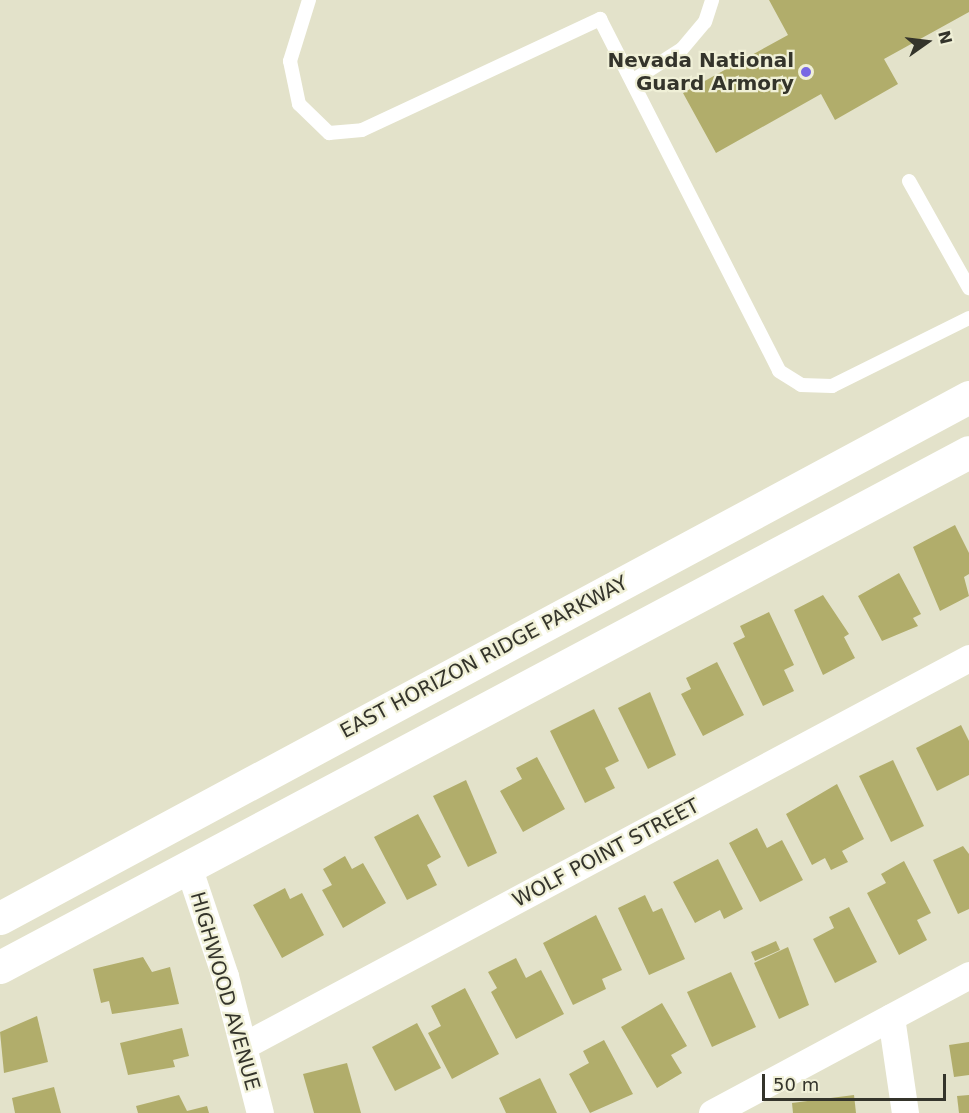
<!DOCTYPE html>
<style>
body{margin:0}
#map{position:relative;width:969px;height:1113px;overflow:hidden;background:#e3e2ca;font-family:"DejaVu Sans",sans-serif}
div>[style]{position:absolute}
.building>*{inset:0;background:#b1ad6b}
.lane>*{height:14px;margin:-7px;padding:0 7px;transform-origin:7px;border-radius:7px;background:#fff}
.street>*{height:27px;margin:-13.5px;padding:0 13.5px;transform-origin:13.5px;border-radius:13.5px;background:#fff}
.secondary>*{height:33px;margin:-16.5px;padding:0 16.5px;transform-origin:16.5px;border-radius:16.5px;background:#fff}
.dots>*{width:16px;height:16px;translate:-50% -50%;box-sizing:border-box;border:3px solid #f0f0d7;border-radius:50%}
span{translate:-50% -50%;white-space:nowrap;text-align:center;line-height:1.15;-webkit-text-stroke:4.5px #f0f0d7;paint-order:stroke}
.poi-label{font-size:20px;color:#34342b;font-weight:700}
.right{translate:-100% -50%;text-align:right}
.street-label{font-size:20px;color:#34342b}
.north{position:absolute;left:897px;top:12px;width:60px;height:60px;-webkit-text-stroke:4px #f0f0d7;paint-order:stroke;rotate:76deg;font-size:16px;font-weight:700;line-height:24px;text-align:center;color:#34342b}
.north::after{content:'';display:block;margin:auto;width:21px;height:27px;background:#34342b;clip-path:polygon(50% 0,100% 100%,50% 72%,0 100%)}
.scale{position:absolute;left:762px;top:1074px;width:184px;height:27px;box-sizing:border-box;border:3px solid #34342b;border-top:0;padding-left:8px;font-size:18px;line-height:21px;white-space:nowrap;color:#34342b;-webkit-text-stroke:4px #f0f0d7;paint-order:stroke}
</style>
<div id="map">
<div class="building">
<i style="clip-path:polygon(769px 0,969px 0,969px 12px,884px 59px,898px 84px,835px 120px,821px 94px,716px 153px,683px 93px,788px 35px)"></i>
<i style="clip-path:polygon(955px 525px,969px 553px,969px 574px,964px 577px,969px 596px,940px 611px,913px 547px)"></i>
<i style="clip-path:polygon(899px 573px,921px 614px,913px 618px,918px 626px,882px 641px,858px 596px)"></i>
<i style="clip-path:polygon(823px 595px,849px 634px,844px 637px,855px 658px,823px 675px,794px 610px)"></i>
<i style="clip-path:polygon(769px 612px,794px 665px,784px 670px,794px 691px,763px 706px,733px 643px,745px 637px,740px 626px)"></i>
<i style="clip-path:polygon(717px 662px,744px 715px,703px 736px,681px 694px,691px 689px,686px 678px)"></i>
<i style="clip-path:polygon(650px 692px,676px 755px,648px 769px,618px 708px)"></i>
<i style="clip-path:polygon(594px 709px,619px 761px,605px 768px,615px 788px,585px 803px,550px 731px)"></i>
<i style="clip-path:polygon(961px 725px,969px 741px,969px 775px,937px 791px,916px 748px)"></i>
<i style="clip-path:polygon(537px 757px,565px 809px,523px 832px,500px 791px,522px 779px,516px 768px)"></i>
<i style="clip-path:polygon(893px 760px,924px 826px,891px 842px,859px 776px)"></i>
<i style="clip-path:polygon(466px 780px,497px 853px,468px 867px,433px 796px)"></i>
<i style="clip-path:polygon(837px 784px,864px 839px,842px 851px,848px 862px,831px 870px,825px 858px,812px 865px,786px 814px)"></i>
<i style="clip-path:polygon(418px 814px,441px 857px,427px 865px,437px 885px,407px 900px,374px 837px)"></i>
<i style="clip-path:polygon(757px 828px,767px 848px,782px 840px,803px 880px,760px 902px,729px 843px)"></i>
<i style="clip-path:polygon(963px 846px,969px 854px,969px 909px,958px 914px,933px 860px)"></i>
<i style="clip-path:polygon(345px 856px,352px 869px,363px 863px,386px 903px,343px 928px,322px 890px,332px 885px,323px 869px)"></i>
<i style="clip-path:polygon(718px 859px,743px 909px,724px 919px,720px 910px,695px 923px,673px 882px)"></i>
<i style="clip-path:polygon(904px 861px,931px 913px,917px 920px,927px 940px,899px 955px,867px 893px,886px 883px,881px 874px)"></i>
<i style="clip-path:polygon(285px 888px,290px 899px,302px 893px,324px 935px,282px 958px,253px 905px)"></i>
<i style="clip-path:polygon(645px 895px,653px 912px,662px 908px,685px 959px,649px 975px,618px 908px)"></i>
<i style="clip-path:polygon(849px 907px,877px 962px,835px 983px,813px 939px,834px 928px,829px 917px)"></i>
<i style="clip-path:polygon(596px 915px,622px 970px,602px 979px,606px 989px,573px 1005px,543px 943px)"></i>
<i style="clip-path:polygon(776px 941px,780px 950px,755px 961px,751px 952px)"></i>
<i style="clip-path:polygon(788px 947px,809px 1005px,779px 1019px,754px 963px)"></i>
<i style="clip-path:polygon(143px 957px,152px 972px,170px 967px,179px 1004px,112px 1014px,109px 1001px,101px 1003px,93px 969px)"></i>
<i style="clip-path:polygon(516px 958px,526px 978px,541px 970px,564px 1014px,516px 1039px,491px 992px,497px 988px,488px 972px)"></i>
<i style="clip-path:polygon(731px 972px,756px 1027px,712px 1047px,687px 992px)"></i>
<i style="clip-path:polygon(465px 988px,499px 1054px,452px 1079px,428px 1033px,441px 1026px,431px 1006px)"></i>
<i style="clip-path:polygon(662px 1003px,687px 1046px,671px 1055px,682px 1073px,657px 1088px,621px 1027px)"></i>
<i style="clip-path:polygon(37px 1016px,48px 1062px,4px 1073px,0 1032px)"></i>
<i style="clip-path:polygon(417px 1023px,441px 1068px,395px 1091px,372px 1047px)"></i>
<i style="clip-path:polygon(182px 1028px,189px 1056px,173px 1060px,175px 1067px,128px 1075px,120px 1043px)"></i>
<i style="clip-path:polygon(604px 1040px,633px 1094px,590px 1113px,569px 1074px,589px 1063px,583px 1051px)"></i>
<i style="clip-path:polygon(969px 1042px,969px 1075px,954px 1077px,949px 1045px)"></i>
<i style="clip-path:polygon(347px 1063px,361px 1113px,314px 1113px,303px 1074px)"></i>
<i style="clip-path:polygon(540px 1078px,557px 1113px,506px 1113px,499px 1098px)"></i>
<i style="clip-path:polygon(54px 1087px,61px 1113px,15px 1113px,12px 1098px)"></i>
<i style="clip-path:polygon(179px 1095px,187px 1111px,207px 1106px,209px 1113px,138px 1113px,136px 1106px)"></i>
<i style="clip-path:polygon(854px 1095px,856px 1113px,793px 1113px,792px 1103px)"></i>
<i style="clip-path:polygon(969px 1095px,969px 1113px,959px 1113px,957px 1096px)"></i>
</div>
<div class="lane">
<i style="left:309px;top:0;width:64px;rotate:107.3deg"></i>
<i style="left:290px;top:61px;width:44px;rotate:78.2deg"></i>
<i style="left:299px;top:104px;width:42px;rotate:44deg"></i>
<i style="left:329px;top:133px;width:33px;rotate:-5deg"></i>
<i style="left:362px;top:130px;width:263px;rotate:-25deg"></i>
<i style="left:600px;top:19px;width:395px;rotate:63deg"></i>
<i style="left:779px;top:371px;width:26px;rotate:32deg"></i>
<i style="left:801px;top:385px;width:31px;rotate:2deg"></i>
<i style="left:832px;top:386px;width:153px;rotate:-26.4deg"></i>
<i style="left:632px;top:81px;width:59px;rotate:-32.6deg"></i>
<i style="left:682px;top:49px;width:35px;rotate:-50deg"></i>
<i style="left:705px;top:22px;width:23px;rotate:-72deg"></i>
<i style="left:909px;top:181px;width:123px;rotate:60.7deg"></i>
</div>
<div class="street">
<i style="left:189px;top:869px;width:113px;rotate:71.4deg"></i>
<i style="left:225px;top:976px;width:141px;rotate:75.7deg"></i>
<i style="left:891px;top:1017px;width:97px;rotate:81.7deg"></i>
<i style="left:243px;top:1046px;width:823px;rotate:-28.12deg"></i>
<i style="left:712px;top:1113px;width:292px;rotate:-28.2deg"></i>
</div>
<div class="secondary">
<i style="left:0;top:918px;width:1100px;rotate:-28.27deg"></i>
<i style="left:0;top:967px;width:1097px;rotate:-27.99deg"></i>
</div>
<div class="dots">
<i style="left:806px;top:72px;background:#7868e3"></i>
</div>
<div class="poi-label">
<span class="right" style="left:794px;top:72px">Nevada National<br>Guard Armory</span>
</div>
<div class="street-label">
<span style="left:484px;top:657px;rotate:-28deg">EAST HORIZON RIDGE PARKWAY</span>
<span style="left:606px;top:853px;rotate:-28deg">WOLF POINT STREET</span>
<span style="left:225px;top:991px;rotate:74deg">HIGHWOOD AVENUE</span>
</div>
<div class="north">N</div>
<div class="scale">50 m</div>
</div>
